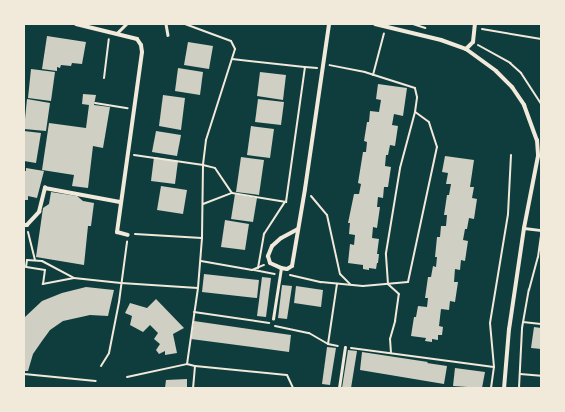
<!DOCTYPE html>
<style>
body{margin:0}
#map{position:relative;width:565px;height:412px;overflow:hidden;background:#0f3d3e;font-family:Quicksand,sans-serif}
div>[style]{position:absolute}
.building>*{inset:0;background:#cfcfc3}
.path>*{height:2px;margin:-1px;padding:0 1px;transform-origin:1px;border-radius:1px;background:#f1e9da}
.service>*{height:2.5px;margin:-1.25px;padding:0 1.25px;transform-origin:1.25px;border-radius:1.25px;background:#f1e9da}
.pedestrian>*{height:3.5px;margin:-1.75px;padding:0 1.75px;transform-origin:1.75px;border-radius:1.75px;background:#f1e9da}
.minor>*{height:4px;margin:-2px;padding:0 2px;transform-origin:2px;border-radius:2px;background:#f1e9da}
span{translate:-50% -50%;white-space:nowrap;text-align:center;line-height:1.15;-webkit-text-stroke:3.5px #f1e9da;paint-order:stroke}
.frame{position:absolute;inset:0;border:25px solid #f1e9da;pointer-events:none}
</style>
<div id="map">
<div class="building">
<i style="clip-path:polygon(47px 36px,86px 42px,82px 64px,72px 63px,71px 66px,61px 65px,60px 68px,57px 67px,57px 71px,42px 69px)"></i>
<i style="clip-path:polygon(188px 42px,213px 46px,209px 69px,184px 65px)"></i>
<i style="clip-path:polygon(178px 68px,203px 72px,200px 95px,175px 91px)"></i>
<i style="clip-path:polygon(31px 69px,55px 72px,51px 101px,28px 98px)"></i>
<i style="clip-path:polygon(260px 72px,286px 75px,283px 100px,257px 96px)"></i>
<i style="clip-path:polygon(378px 84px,407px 88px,403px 116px,394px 114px,392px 125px,398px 126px,395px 146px,390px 145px,388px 155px,386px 155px,385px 166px,391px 167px,388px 187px,384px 187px,383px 198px,378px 197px,377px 207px,380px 207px,377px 228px,373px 227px,372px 238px,379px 239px,377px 254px,379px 254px,378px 263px,377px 263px,376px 269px,369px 268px,369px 270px,363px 269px,363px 265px,348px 263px,350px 244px,354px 245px,355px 235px,349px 234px,350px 223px,348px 223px,354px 194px,359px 194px,361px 184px,358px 183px,363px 152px,366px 152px,367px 142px,364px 141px,367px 122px,369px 122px,370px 111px,379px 112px,381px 100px,376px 99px)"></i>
<i style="clip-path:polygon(83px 94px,96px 95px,94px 105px,110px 107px,103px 148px,93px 146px,88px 188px,72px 186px,74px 175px,42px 170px,49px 123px,86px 128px,89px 105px,82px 104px)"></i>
<i style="clip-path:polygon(163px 95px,185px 98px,181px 130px,159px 126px)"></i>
<i style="clip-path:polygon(27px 99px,50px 103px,46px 131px,24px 129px)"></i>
<i style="clip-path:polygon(258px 99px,284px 102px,281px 125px,255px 122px)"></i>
<i style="clip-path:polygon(251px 126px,274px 129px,270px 158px,247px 155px)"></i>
<i style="clip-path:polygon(24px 131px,41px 133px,36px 163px,24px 161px)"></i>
<i style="clip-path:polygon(156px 131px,181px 135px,177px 156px,152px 152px)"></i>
<i style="clip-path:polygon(445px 156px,474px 160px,470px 187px,474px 187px,472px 198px,477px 199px,474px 219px,469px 218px,467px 229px,465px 229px,463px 240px,468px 241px,465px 261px,461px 260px,460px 270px,455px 269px,454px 282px,458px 282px,455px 302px,450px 301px,449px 310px,441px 309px,439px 326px,443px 327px,442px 335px,438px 335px,438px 340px,432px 339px,432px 342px,425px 341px,426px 338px,411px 336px,414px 317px,416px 317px,418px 306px,427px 307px,428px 298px,425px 298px,428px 277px,431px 277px,433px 266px,436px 267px,437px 257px,435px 257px,437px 237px,440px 237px,441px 226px,446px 226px,447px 215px,444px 215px,447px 195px,449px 195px,451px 184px,446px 184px,448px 173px,442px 172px)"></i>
<i style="clip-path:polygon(154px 157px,178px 161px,175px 184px,151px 181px)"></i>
<i style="clip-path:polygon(241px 157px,264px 160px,259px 195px,236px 192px)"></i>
<i style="clip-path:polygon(26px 168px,44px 171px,37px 198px,28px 196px,28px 200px,24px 200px,24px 171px,26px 171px)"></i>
<i style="clip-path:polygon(161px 186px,187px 190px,183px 214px,157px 210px)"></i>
<i style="clip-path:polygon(51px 192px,77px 196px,83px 201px,94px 203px,91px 226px,88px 226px,84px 265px,36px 257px,43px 208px,49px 204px)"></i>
<i style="clip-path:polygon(235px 194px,257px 198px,253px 222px,231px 219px)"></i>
<i style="clip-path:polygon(225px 220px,249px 224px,245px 250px,221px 247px)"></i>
<i style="clip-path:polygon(204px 274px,259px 280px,257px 298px,202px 292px)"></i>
<i style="clip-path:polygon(262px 277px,271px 278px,266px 317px,257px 316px)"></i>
<i style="clip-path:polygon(282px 285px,292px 286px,287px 319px,278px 318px)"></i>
<i style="clip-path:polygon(296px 286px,323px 290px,321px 307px,294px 303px)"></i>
<i style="clip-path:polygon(86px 287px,114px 290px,108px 316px,90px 315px,63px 321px,50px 330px,42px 341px,33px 354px,28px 371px,24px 371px,25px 317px,42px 301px,62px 293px)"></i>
<i style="clip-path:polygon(156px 299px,184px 328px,173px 334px,177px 353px,165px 355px,165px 351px,159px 354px,156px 350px,160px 344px,154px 339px,158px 333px,150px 325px,143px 332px,130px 325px,132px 316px,125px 313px,130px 303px,147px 308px)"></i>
<i style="clip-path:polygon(194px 321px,291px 335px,289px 352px,191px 339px)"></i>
<i style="clip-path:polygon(534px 327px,541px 328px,541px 349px,531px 348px)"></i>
<i style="clip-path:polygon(327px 347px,336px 348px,330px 385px,322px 384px)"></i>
<i style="clip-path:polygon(348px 350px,357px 351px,351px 388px,342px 388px)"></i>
<i style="clip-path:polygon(362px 352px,428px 362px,427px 363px,447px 366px,444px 384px,360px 370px)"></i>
<i style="clip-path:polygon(455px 368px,485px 372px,482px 388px,453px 386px)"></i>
<i style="clip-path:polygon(187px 379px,187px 388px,165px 388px,166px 380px)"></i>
</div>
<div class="path">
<i style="left:185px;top:24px;width:49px;rotate:20.3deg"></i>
<i style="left:231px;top:41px;width:9px;rotate:63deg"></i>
<i style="left:235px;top:49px;width:96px;rotate:107.7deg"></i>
<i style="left:206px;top:140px;width:25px;rotate:97deg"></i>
<i style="left:203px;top:165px;width:73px;rotate:90.8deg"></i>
<i style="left:413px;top:24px;width:13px;rotate:18deg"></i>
<i style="left:482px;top:29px;width:60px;rotate:9.6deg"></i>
<i style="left:478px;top:45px;width:37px;rotate:29deg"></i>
<i style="left:510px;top:63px;width:15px;rotate:42deg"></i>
<i style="left:521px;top:73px;width:37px;rotate:57deg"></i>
<i style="left:232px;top:59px;width:73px;rotate:6.3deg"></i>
<i style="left:373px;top:75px;width:43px;rotate:-75.3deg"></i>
<i style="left:104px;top:78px;width:39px;rotate:-83deg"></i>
<i style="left:95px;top:103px;width:33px;rotate:9deg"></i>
<i style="left:134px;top:155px;width:70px;rotate:8.2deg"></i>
<i style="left:203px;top:165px;width:12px;rotate:14deg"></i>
<i style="left:215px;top:168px;width:30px;rotate:56deg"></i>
<i style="left:311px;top:196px;width:25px;rotate:50deg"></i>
<i style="left:327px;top:215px;width:60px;rotate:77.6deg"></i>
<i style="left:340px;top:274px;width:14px;rotate:45deg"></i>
<i style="left:203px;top:204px;width:31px;rotate:-21deg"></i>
<i style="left:232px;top:193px;width:55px;rotate:9.5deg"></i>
<i style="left:286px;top:202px;width:136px;rotate:-82deg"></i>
<i style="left:305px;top:67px;width:12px;rotate:5deg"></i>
<i style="left:28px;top:232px;width:29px;rotate:76deg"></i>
<i style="left:135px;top:234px;width:67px;rotate:3.4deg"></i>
<i style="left:202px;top:238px;width:50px;rotate:94.6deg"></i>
<i style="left:198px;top:288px;width:77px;rotate:98.2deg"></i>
<i style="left:201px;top:261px;width:52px;rotate:10deg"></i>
<i style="left:252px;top:270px;width:13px;rotate:-23deg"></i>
<i style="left:258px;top:268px;width:35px;rotate:-80deg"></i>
<i style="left:264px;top:234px;width:38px;rotate:-57deg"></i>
<i style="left:254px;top:270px;width:21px;rotate:11deg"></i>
<i style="left:290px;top:275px;width:32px;rotate:13deg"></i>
<i style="left:321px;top:282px;width:42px;rotate:5.4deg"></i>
<i style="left:363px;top:286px;width:45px;rotate:-5.1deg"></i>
<i style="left:408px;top:282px;width:138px;rotate:-77.9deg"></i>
<i style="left:437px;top:147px;width:26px;rotate:-108deg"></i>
<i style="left:429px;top:122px;width:17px;rotate:-144deg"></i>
<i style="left:415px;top:112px;width:15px;rotate:-82deg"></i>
<i style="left:417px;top:97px;width:9px;rotate:-103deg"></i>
<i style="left:415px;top:88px;width:52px;rotate:-162.3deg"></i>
<i style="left:365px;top:72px;width:36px;rotate:-169deg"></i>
<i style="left:74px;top:278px;width:32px;rotate:169deg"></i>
<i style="left:43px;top:284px;width:14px;rotate:-82deg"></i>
<i style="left:45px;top:270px;width:19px;rotate:-171deg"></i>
<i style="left:26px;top:267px;width:7px;rotate:-82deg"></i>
<i style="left:27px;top:260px;width:15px;rotate:4deg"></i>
<i style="left:42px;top:261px;width:36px;rotate:28deg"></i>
<i style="left:74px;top:278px;width:47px;rotate:6.1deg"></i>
<i style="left:121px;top:283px;width:77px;rotate:3.7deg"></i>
<i style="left:194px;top:312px;width:76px;rotate:8.3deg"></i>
<i style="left:523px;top:322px;width:18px;rotate:6deg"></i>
<i style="left:275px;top:326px;width:35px;rotate:12deg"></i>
<i style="left:309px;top:333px;width:22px;rotate:30deg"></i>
<i style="left:328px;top:344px;width:10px;rotate:11deg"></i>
<i style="left:328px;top:344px;width:61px;rotate:-81.5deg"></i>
<i style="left:351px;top:348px;width:144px;rotate:7.6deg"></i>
<i style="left:391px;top:353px;width:14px;rotate:-94deg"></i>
<i style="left:390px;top:339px;width:19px;rotate:-74deg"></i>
<i style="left:395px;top:321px;width:27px;rotate:-82deg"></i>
<i style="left:399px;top:294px;width:15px;rotate:-138deg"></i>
<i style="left:388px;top:284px;width:31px;rotate:-94deg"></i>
<i style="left:386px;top:253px;width:86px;rotate:-80.6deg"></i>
<i style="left:400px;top:168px;width:58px;rotate:-75deg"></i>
<i style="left:101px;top:366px;width:15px;rotate:-58deg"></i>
<i style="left:109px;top:353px;width:52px;rotate:-78.9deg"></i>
<i style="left:119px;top:302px;width:61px;rotate:-82.4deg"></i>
<i style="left:195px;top:366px;width:92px;rotate:5.6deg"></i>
<i style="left:287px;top:375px;width:14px;rotate:65deg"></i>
<i style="left:24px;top:374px;width:72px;rotate:5.6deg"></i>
<i style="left:520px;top:374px;width:21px;rotate:5deg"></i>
<i style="left:127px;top:377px;width:61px;rotate:-12.2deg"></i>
<i style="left:187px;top:364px;width:8px;rotate:14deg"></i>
<i style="left:195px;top:366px;width:22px;rotate:95deg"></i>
<i style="left:491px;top:388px;width:21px;rotate:-82deg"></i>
<i style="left:494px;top:367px;width:44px;rotate:-95.2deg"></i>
<i style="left:490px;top:323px;width:110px;rotate:-80.6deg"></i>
<i style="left:508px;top:214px;width:59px;rotate:-87.1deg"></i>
<i style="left:519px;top:388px;width:60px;rotate:-87.1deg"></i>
<i style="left:522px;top:328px;width:39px;rotate:-80deg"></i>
<i style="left:529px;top:290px;width:34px;rotate:-75deg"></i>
<i style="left:538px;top:257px;width:21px;rotate:-82deg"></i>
</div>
<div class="service">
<i style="left:166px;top:24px;width:11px;rotate:80deg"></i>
<i style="left:117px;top:33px;width:13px;rotate:-45deg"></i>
<i style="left:524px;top:228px;width:17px;rotate:7deg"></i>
<i style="left:273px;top:319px;width:52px;rotate:-81.1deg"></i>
<i style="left:339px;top:388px;width:41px;rotate:-81.7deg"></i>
</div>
<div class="pedestrian">
<i style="left:27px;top:225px;width:18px;rotate:-47deg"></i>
<i style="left:39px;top:212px;width:25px;rotate:-76deg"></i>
<i style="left:45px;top:188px;width:76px;rotate:10.6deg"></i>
</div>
<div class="minor">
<i style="left:76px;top:24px;width:63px;rotate:13.8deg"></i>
<i style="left:137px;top:39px;width:7px;rotate:56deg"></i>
<i style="left:141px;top:45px;width:7px;rotate:82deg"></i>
<i style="left:142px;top:52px;width:182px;rotate:97.9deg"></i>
<i style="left:117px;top:232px;width:11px;rotate:15deg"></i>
<i style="left:375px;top:24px;width:68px;rotate:13.6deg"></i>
<i style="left:441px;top:40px;width:27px;rotate:20deg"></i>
<i style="left:466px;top:49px;width:37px;rotate:36deg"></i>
<i style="left:496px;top:71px;width:23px;rotate:45deg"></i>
<i style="left:512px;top:87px;width:22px;rotate:56deg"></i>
<i style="left:524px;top:105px;width:37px;rotate:70deg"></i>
<i style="left:537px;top:140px;width:16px;rotate:86deg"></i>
<i style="left:538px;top:156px;width:73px;rotate:101deg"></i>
<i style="left:524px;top:228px;width:102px;rotate:98.4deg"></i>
<i style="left:509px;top:329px;width:59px;rotate:94.8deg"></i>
<i style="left:466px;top:49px;width:10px;rotate:-45deg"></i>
<i style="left:473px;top:42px;width:18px;rotate:-84deg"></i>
<i style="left:24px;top:225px;width:3px"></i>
<i style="left:298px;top:229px;width:19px;rotate:152deg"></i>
<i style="left:281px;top:238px;width:12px;rotate:138deg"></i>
<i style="left:272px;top:246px;width:11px;rotate:112deg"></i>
<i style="left:268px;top:256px;width:7px;rotate:74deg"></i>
<i style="left:270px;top:263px;width:12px;rotate:24deg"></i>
<i style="left:281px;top:268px;width:6px;rotate:9deg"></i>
<i style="left:287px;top:269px;width:6px;rotate:-31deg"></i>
<i style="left:292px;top:266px;width:78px;rotate:-80.4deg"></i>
<i style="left:305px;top:189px;width:167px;rotate:-81.7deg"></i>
</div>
<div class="frame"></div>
</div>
